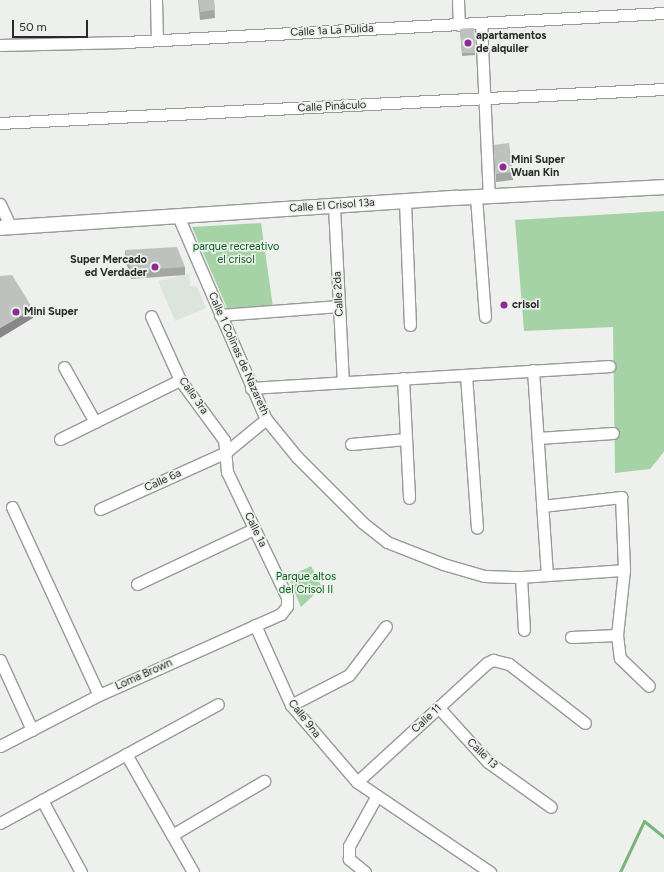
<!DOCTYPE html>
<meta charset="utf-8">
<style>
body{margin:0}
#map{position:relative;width:664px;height:872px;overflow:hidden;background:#edf0ed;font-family:Figtree,sans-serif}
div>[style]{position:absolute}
.built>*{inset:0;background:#dce5dc}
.green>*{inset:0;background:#a5d3a6}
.stream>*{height:3px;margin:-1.5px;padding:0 1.5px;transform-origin:1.5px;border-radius:1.5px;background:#78b47b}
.roads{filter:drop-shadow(1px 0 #979a97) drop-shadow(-1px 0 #979a97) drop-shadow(0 1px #979a97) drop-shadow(0 -1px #979a97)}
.minor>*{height:11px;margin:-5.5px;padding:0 5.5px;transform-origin:5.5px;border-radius:5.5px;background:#fff}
.tertiary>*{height:14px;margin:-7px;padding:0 7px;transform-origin:7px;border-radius:7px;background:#fff}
.wall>*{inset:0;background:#a4a6a4}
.shaded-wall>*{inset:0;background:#868786}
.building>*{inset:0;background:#bfc1bf}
.dots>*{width:11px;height:11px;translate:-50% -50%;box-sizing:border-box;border:2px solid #edf0ed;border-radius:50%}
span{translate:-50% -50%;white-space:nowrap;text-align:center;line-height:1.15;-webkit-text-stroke:3.5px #edf0ed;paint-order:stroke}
.street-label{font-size:11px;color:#292a29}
.poi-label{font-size:11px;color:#292a29;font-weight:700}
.left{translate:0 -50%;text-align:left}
.right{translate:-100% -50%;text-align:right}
.park-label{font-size:11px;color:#04631b}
.scale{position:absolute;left:12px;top:20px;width:76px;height:18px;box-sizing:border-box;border:2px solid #292a29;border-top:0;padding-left:5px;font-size:12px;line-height:14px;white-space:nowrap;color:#292a29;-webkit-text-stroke:3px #edf0ed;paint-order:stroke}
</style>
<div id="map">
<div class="built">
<i style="clip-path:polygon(189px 274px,190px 286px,197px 286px,206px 308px,175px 321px,158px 281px)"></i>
</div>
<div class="green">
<i style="clip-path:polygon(664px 211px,664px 452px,650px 469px,615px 473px,613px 327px,524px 331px,515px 220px)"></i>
<i style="clip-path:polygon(261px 223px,273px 307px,227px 308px,192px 227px)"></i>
<i style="clip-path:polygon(311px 566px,322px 587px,301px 607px,288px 577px)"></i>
</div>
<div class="stream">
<i style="left:620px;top:872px;width:56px;rotate:-64.8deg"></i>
<i style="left:644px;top:821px;width:26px;rotate:39deg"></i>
</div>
<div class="roads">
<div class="minor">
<i style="left:156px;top:0;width:40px;rotate:88.6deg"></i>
<i style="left:458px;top:0;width:25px;rotate:88deg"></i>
<i style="left:481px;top:23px;width:173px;rotate:87.4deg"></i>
<i style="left:0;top:45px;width:125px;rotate:-1.4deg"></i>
<i style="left:125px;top:42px;width:540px;rotate:-3.08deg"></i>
<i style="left:0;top:123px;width:665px;rotate:-2.93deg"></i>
<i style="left:476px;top:197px;width:120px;rotate:85.7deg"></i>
<i style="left:405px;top:201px;width:124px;rotate:87.7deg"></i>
<i style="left:0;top:204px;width:26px;rotate:65deg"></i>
<i style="left:334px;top:206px;width:176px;rotate:87.1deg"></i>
<i style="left:178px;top:216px;width:221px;rotate:66.6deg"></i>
<i style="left:266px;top:419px;width:49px;rotate:50.8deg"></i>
<i style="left:297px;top:457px;width:93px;rotate:45deg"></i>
<i style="left:363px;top:523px;width:31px;rotate:38deg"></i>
<i style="left:387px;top:542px;width:60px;rotate:21.4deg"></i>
<i style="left:443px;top:564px;width:43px;rotate:16.3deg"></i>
<i style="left:484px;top:576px;width:37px;rotate:2deg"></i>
<i style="left:521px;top:577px;width:103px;rotate:-3.9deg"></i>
<i style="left:220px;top:315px;width:119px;rotate:-4.3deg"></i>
<i style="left:64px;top:367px;width:63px;rotate:60.6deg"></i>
<i style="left:533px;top:370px;width:205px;rotate:86.1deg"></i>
<i style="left:466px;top:375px;width:153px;rotate:85.9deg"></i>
<i style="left:403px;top:378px;width:120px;rotate:87.1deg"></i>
<i style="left:251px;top:388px;width:359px;rotate:-3.5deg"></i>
<i style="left:538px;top:438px;width:75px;rotate:-3.8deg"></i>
<i style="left:60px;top:439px;width:134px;rotate:-26.2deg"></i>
<i style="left:351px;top:444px;width:55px;rotate:-5.2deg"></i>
<i style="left:542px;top:506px;width:80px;rotate:-6.5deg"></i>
<i style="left:621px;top:497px;width:73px;rotate:87.6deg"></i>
<i style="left:624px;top:570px;width:65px;rotate:96.1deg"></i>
<i style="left:617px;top:635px;width:23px;rotate:83deg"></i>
<i style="left:620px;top:658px;width:40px;rotate:44deg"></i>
<i style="left:12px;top:507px;width:207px;rotate:65.2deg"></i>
<i style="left:100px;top:509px;width:138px;rotate:-24.3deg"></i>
<i style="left:226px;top:452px;width:52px;rotate:-39.5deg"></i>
<i style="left:521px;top:577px;width:53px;rotate:86.8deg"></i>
<i style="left:137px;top:584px;width:129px;rotate:-25.2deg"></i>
<i style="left:255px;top:625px;width:88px;rotate:65.8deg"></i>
<i style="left:291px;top:705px;width:101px;rotate:49.4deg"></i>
<i style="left:357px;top:782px;width:161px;rotate:34.1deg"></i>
<i style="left:571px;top:637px;width:46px;rotate:-2.5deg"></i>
<i style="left:0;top:660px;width:77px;rotate:65.4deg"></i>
<i style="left:291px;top:705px;width:65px;rotate:-27.3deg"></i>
<i style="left:349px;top:675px;width:61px;rotate:-52.9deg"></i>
<i style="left:439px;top:708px;width:73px;rotate:47.8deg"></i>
<i style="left:488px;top:762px;width:77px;rotate:35.5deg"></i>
<i style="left:0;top:746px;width:111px;rotate:-27.3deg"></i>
<i style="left:99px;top:695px;width:199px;rotate:-24deg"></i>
<i style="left:281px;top:614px;width:10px;rotate:-53deg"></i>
<i style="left:287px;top:606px;width:9px;rotate:-90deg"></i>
<i style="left:287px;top:597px;width:139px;rotate:-115.6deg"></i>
<i style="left:227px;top:472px;width:32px;rotate:-95deg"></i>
<i style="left:224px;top:440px;width:74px;rotate:-126.3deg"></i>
<i style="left:180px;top:380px;width:70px;rotate:-114.4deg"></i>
<i style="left:126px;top:754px;width:136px;rotate:60.4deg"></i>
<i style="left:357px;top:782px;width:176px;rotate:-42.5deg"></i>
<i style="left:487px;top:663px;width:7px;rotate:-27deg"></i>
<i style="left:493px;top:660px;width:16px;rotate:14deg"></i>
<i style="left:509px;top:664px;width:96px;rotate:37.8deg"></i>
<i style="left:42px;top:800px;width:82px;rotate:61.6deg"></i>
<i style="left:0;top:823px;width:248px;rotate:-28.6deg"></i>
<i style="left:172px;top:835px;width:107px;rotate:-30.4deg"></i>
<i style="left:365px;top:872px;width:21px;rotate:-141deg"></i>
<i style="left:349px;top:859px;width:13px;rotate:-90deg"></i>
<i style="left:349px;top:846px;width:56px;rotate:-61.1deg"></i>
</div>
<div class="tertiary">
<i style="left:0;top:228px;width:457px;rotate:-3.8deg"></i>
<i style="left:456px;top:198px;width:208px;rotate:-3deg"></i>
</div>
</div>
<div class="wall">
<i style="clip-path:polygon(198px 0,214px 0,215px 18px,200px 20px)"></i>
<i style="clip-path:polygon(474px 28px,475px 55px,462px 56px,460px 29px)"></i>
<i style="clip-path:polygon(494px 145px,513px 172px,513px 180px,496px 182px)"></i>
<i style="clip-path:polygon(125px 250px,185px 267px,185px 275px,131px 279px,125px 258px)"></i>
</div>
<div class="shaded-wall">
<i style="clip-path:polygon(33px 309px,33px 318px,0 338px,0 328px)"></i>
</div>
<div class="building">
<i style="clip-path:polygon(199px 0,214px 0,215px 10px,200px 12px)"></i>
<i style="clip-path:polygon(474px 28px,475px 53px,462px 53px,460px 29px)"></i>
<i style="clip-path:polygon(509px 143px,513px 172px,496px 174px,494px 145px)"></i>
<i style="clip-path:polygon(177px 247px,185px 267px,131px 271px,125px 250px)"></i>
<i style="clip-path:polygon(12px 275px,33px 309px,0 328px,0 276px)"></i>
</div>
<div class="dots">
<i style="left:468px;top:43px;background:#8d2b93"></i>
<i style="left:503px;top:167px;background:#8d2b93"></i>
<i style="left:155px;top:267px;background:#8d2b93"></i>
<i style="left:504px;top:305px;background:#8d2b93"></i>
<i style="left:16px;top:312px;background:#8d2b93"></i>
</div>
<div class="street-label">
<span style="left:332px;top:31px;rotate:-3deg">Calle 1a La Pulida</span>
<span style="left:332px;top:107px;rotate:-3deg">Calle Pináculo</span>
<span style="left:332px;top:206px;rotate:-4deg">Calle El Crisol 13a</span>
<span style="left:339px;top:294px;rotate:-93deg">Calle 2da</span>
<span style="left:238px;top:354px;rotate:66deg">Calle 1 Colinas de Nazareth</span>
<span style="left:193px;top:396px;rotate:55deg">Calle 3ra</span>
<span style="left:163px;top:481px;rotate:-24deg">Calle 6a</span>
<span style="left:255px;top:530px;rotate:64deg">Calle 1a</span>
<span style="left:144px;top:675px;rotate:-24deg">Loma Brown</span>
<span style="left:304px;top:719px;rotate:52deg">Calle 9na</span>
<span style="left:427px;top:719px;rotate:-43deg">Calle 11</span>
<span style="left:482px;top:754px;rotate:44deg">Calle 13</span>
</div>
<div class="poi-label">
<span class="left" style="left:476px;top:43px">apartamentos<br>de alquiler</span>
<span class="left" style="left:511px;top:167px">Mini Super<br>Wuan Kin</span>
<span class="right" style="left:147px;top:267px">Super Mercado<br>ed Verdader</span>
<span class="left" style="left:512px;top:305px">crisol</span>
<span class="left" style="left:24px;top:312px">Mini Super</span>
</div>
<div class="park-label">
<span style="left:236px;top:254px">parque recreativo<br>el crisol</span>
<span style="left:306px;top:584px">Parque altos<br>del Crisol II</span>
</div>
<div class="scale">50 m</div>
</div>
